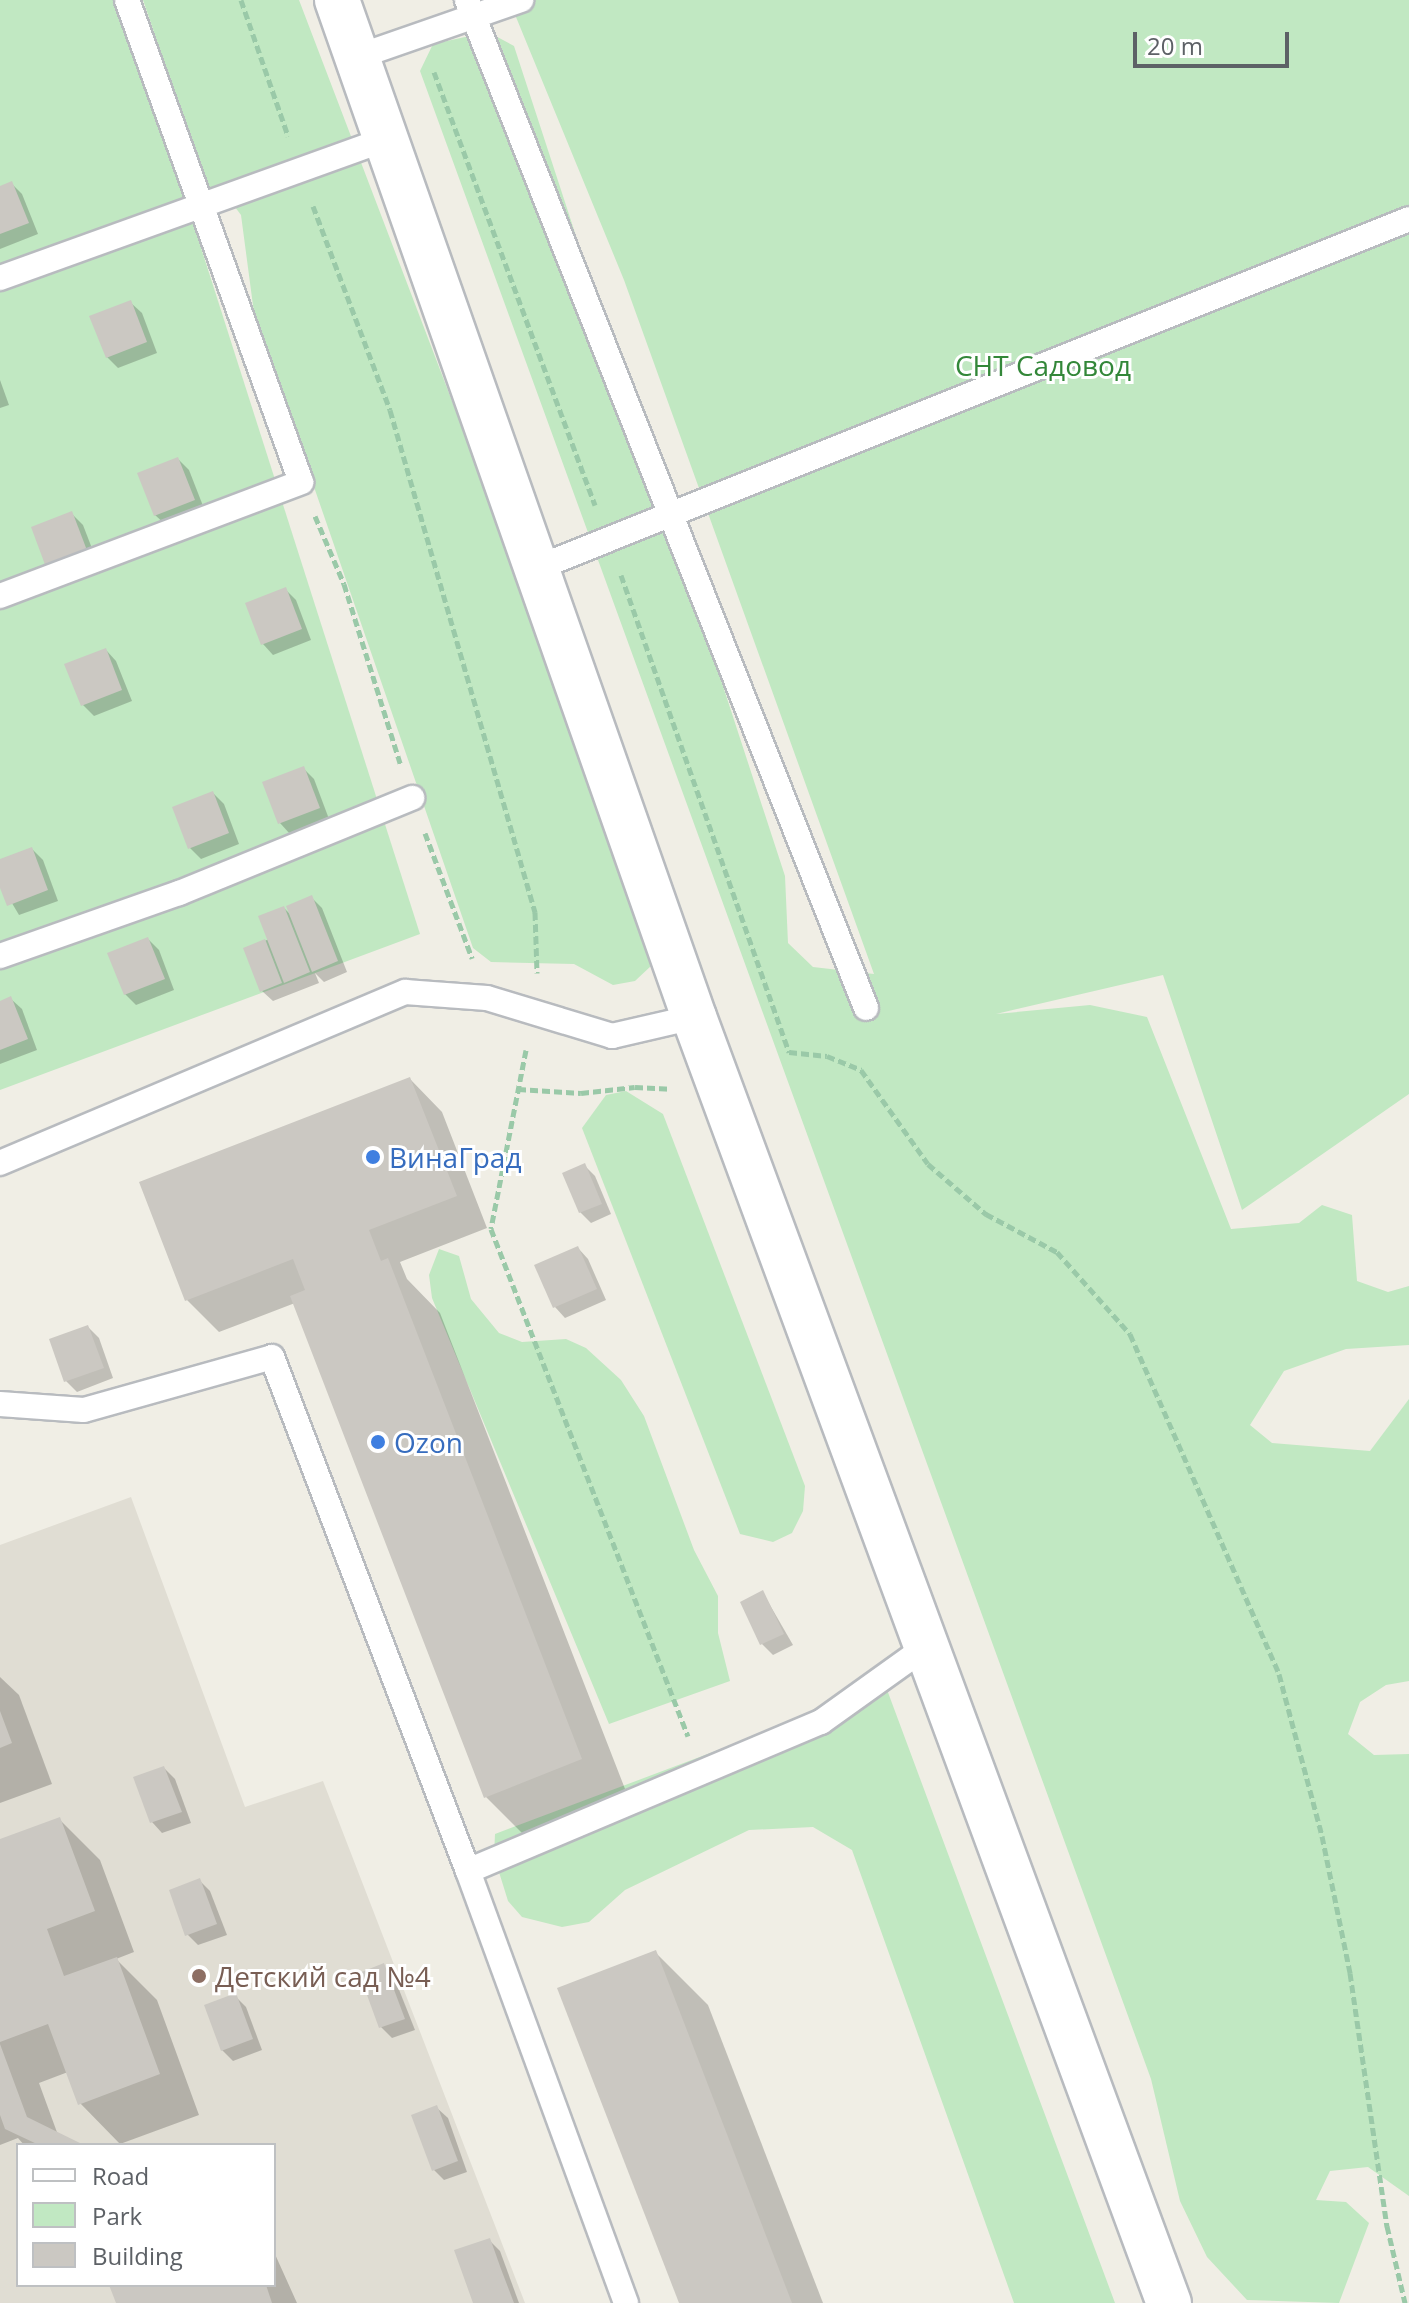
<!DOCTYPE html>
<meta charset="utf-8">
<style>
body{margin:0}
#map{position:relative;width:1409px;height:2303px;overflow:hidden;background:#f0eee5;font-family:"Open Sans",sans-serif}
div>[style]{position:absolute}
.education>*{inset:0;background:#e0ddd3}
.green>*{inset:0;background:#c1e8c2}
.shadow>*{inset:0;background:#0003}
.building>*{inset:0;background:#cbc8c2}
.path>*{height:5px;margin-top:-2.5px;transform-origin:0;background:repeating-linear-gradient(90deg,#9ac9a8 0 8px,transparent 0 12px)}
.roads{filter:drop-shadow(2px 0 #b8bbbf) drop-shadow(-2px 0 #b8bbbf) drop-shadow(0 2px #b8bbbf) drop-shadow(0 -2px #b8bbbf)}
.lane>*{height:24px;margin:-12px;padding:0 12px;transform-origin:12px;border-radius:12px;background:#fff}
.secondary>*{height:44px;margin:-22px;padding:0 22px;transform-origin:22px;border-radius:22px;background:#fff}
.dots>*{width:22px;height:22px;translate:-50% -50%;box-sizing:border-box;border:4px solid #fff;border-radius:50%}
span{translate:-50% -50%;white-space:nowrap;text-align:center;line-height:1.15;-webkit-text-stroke:6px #fff;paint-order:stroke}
.park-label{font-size:28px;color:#338739}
.shop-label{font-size:28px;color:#366cbe}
.left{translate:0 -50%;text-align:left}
.education-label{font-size:28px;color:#785e54}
.legend{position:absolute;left:16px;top:2143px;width:260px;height:144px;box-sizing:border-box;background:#fff;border:2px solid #bec0c2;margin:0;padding:10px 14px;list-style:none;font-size:24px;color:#5d6166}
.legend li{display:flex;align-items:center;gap:16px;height:40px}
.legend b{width:40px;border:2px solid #bec0c2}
.scale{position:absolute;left:1133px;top:32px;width:156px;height:36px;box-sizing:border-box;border:4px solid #5d6166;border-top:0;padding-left:10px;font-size:24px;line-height:28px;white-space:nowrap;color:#5d6166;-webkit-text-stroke:6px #fff;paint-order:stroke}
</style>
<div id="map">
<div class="education">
<i style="clip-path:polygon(evenodd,131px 1497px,245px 1807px,323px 1781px,525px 2303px,0 2303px,0 1545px,131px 1497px,18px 2145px,274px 2145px,274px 2285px,18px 2285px,18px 2145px)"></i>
</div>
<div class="green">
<i style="clip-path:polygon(0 0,122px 0,420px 934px,0 1090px)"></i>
<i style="clip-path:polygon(143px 0,299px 0,658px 941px,652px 965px,635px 981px,613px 985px,574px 964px,491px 962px,473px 948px,254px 313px,241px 215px,229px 199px,208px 191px)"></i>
<i style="clip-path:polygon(509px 0,1409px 0,1409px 1094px,1242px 1210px,1163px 975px,996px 1014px,1090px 1005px,1147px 1017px,1231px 1229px,1299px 1223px,1322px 1205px,1352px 1215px,1357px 1281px,1388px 1292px,1409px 1286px,1409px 1345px,1346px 1349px,1284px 1371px,1250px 1425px,1272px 1443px,1370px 1451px,1409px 1399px,1409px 1681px,1386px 1685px,1360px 1702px,1348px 1734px,1374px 1755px,1409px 1754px,1409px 2196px,1368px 2167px,1330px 2171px,1316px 2200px,1346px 2202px,1369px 2223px,1339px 2303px,1247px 2300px,1207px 2257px,1180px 2201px,1151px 2079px,420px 71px,433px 44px,488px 32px,514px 46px,785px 876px,788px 943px,813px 967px,874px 974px,624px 280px)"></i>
<i style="clip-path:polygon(626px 1091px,663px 1114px,805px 1486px,803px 1511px,792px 1533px,773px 1542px,740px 1534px,582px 1128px,606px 1095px)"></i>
<i style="clip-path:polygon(439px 1249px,459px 1256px,471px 1299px,499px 1333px,522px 1342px,566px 1339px,586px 1348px,621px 1380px,644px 1416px,694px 1550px,718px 1596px,718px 1633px,730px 1681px,609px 1724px,432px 1298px,429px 1275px)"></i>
<i style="clip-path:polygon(886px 1687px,1115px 2303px,1014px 2303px,852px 1850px,813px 1827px,749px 1830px,625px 1890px,589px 1922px,562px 1927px,522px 1917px,508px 1901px,494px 1856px,495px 1834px)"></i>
</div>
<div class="shadow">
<i style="clip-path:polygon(12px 184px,22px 194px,38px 234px,0 249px,0 188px)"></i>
<i style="clip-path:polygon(131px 303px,142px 313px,157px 353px,118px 368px,107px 357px)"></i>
<i style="clip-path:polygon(0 380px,9px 405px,0 408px)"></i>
<i style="clip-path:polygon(178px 459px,189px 470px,205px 511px,166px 525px,155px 515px)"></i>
<i style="clip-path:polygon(72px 514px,83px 525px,98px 564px,34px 528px)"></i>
<i style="clip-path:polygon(285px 589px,296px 600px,311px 640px,273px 655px,263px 644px)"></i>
<i style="clip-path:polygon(106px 650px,116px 661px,132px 701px,94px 716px,83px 705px,67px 665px)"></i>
<i style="clip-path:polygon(303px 768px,314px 779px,329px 819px,290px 834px,280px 823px)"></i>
<i style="clip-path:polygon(213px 793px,224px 804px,239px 844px,201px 859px,190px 848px)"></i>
<i style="clip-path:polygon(32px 849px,43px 860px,58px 901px,19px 915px,0 883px,0 862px)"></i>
<i style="clip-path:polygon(311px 897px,322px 908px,347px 972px,324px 982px,315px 973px,319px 983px,273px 1001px,262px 991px,246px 949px,269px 939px,284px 908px,293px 917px)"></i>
<i style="clip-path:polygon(148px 939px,159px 950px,174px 990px,136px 1005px,125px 994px)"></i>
<i style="clip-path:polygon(11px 999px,22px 1009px,37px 1050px,0 1064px,0 1003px)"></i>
<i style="clip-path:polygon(410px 1079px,442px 1112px,487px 1228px,400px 1262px,407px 1279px,440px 1313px,634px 1812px,539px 1850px,486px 1797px,295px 1303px,219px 1332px,187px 1300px)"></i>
<i style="clip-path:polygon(584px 1165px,595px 1176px,611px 1214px,591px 1223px,580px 1212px)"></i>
<i style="clip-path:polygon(578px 1248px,588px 1259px,606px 1300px,565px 1318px,555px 1307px)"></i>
<i style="clip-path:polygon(88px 1327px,99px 1338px,113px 1378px,77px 1392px,66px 1381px)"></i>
<i style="clip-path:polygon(763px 1593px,793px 1645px,773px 1655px,762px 1644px)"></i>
<i style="clip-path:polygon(0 1677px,19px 1695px,52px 1784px,0 1803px)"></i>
<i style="clip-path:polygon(164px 1768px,175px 1779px,191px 1823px,162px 1833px,152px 1822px)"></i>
<i style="clip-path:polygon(59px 1819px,100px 1860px,134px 1952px,116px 1959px,157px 2000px,199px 2115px,120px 2144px,80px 2103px,68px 2072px,39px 2083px,58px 2135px,79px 2145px,24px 2145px,18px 2138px,0 2145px,0 1841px)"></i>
<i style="clip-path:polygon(199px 1880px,210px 1891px,227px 1935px,198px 1945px,187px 1934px)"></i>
<i style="clip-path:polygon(655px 1952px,708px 2005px,823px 2303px,682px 2303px)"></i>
<i style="clip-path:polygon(383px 1966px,394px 1977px,415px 2030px,392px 2038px,381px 2027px)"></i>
<i style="clip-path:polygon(235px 1996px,246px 2007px,262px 2050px,233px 2061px,222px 2050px)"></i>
<i style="clip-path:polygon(437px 2108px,448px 2118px,467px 2172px,444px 2180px,434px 2170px)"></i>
<i style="clip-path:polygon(489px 2240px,500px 2251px,519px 2303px,475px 2303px)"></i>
<i style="clip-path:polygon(274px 2252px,297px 2303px,118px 2303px,111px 2285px,274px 2285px)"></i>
</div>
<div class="building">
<i style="clip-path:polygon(12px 181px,29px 223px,0 234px,0 186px)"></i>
<i style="clip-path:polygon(131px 300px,147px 342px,106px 358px,89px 316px)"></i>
<i style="clip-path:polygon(178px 457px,195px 500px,154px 516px,137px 473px)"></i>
<i style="clip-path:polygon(72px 511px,88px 553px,47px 570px,31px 527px)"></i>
<i style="clip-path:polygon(286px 587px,302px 629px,261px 645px,245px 603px)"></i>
<i style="clip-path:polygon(106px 648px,122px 690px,81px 706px,64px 664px)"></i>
<i style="clip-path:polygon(304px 766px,320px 808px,278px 824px,262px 782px)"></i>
<i style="clip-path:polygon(213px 791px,229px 833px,188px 849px,172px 807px)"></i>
<i style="clip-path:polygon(32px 847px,48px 890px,7px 906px,0 888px,0 859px)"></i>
<i style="clip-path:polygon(312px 895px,338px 961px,312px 972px,286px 906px)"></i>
<i style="clip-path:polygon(284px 906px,310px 972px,284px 983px,258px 916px)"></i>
<i style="clip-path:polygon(148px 937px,165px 979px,124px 995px,107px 953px)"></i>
<i style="clip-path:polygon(265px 939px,282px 983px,260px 992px,243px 948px)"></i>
<i style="clip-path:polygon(11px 996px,28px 1039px,0 1050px,0 1001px)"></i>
<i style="clip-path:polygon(410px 1077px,457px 1196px,369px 1230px,381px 1261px,388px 1258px,582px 1759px,484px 1798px,290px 1296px,305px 1290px,293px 1259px,185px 1301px,139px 1182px)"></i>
<i style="clip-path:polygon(585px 1163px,602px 1204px,579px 1213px,562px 1173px)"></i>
<i style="clip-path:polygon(578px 1246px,597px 1289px,553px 1308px,534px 1265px)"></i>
<i style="clip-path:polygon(88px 1325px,104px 1368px,64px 1382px,49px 1339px)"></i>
<i style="clip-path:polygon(763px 1590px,784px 1634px,760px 1645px,740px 1602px)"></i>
<i style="clip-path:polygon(0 1711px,12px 1743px,0 1748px)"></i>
<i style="clip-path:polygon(164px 1766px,182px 1812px,150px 1823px,133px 1777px)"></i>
<i style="clip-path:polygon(60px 1817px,95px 1911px,47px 1929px,64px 1976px,117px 1957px,160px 2074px,78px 2105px,48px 2024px,0 2042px,0 1839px)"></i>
<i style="clip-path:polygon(200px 1878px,217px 1924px,185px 1936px,169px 1890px)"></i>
<i style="clip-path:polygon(656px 1950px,792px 2303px,679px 2303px,557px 1988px)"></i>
<i style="clip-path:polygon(384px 1963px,405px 2019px,379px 2028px,359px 1973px)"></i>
<i style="clip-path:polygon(236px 1993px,253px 2039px,221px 2051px,204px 2005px)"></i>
<i style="clip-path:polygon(0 2044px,27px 2117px,84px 2145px,39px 2145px,5px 2129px,0 2115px)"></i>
<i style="clip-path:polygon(437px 2105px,458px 2161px,432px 2171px,411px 2115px)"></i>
<i style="clip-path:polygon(490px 2238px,501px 2269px,514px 2303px,473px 2303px,454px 2250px)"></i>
<i style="clip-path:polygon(109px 2285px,266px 2285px,272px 2303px,116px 2303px)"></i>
</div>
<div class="path">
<i style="left:241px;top:0;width:144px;rotate:70.9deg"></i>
<i style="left:434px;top:72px;width:462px;rotate:69.6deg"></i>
<i style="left:313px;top:206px;width:218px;rotate:69.3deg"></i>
<i style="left:390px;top:410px;width:523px;rotate:73.89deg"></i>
<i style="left:535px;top:912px;width:61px;rotate:88.1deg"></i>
<i style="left:315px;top:516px;width:74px;rotate:66.9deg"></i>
<i style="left:344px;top:584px;width:188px;rotate:72.6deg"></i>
<i style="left:621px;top:575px;width:506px;rotate:70.6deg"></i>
<i style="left:789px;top:1052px;width:38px;rotate:6deg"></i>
<i style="left:827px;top:1056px;width:37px;rotate:22deg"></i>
<i style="left:861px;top:1070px;width:115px;rotate:54.5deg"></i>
<i style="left:928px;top:1164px;width:77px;rotate:40.8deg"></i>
<i style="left:986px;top:1214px;width:81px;rotate:28.2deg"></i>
<i style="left:1057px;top:1252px;width:110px;rotate:48.3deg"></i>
<i style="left:1130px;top:1334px;width:371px;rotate:66.3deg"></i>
<i style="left:1279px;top:1674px;width:168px;rotate:75.1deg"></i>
<i style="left:1322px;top:1836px;width:140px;rotate:78.4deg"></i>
<i style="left:1350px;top:1973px;width:256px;rotate:81.7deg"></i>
<i style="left:1387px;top:2226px;width:79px;rotate:76.8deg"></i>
<i style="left:425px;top:833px;width:134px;rotate:69.4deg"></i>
<i style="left:526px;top:1050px;width:182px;rotate:101.1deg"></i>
<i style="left:491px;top:1229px;width:544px;rotate:68.77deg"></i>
<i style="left:518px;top:1089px;width:63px;rotate:3.6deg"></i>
<i style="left:581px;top:1093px;width:54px;rotate:-6.3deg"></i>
<i style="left:635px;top:1087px;width:35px;rotate:3deg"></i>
</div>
<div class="roads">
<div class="lane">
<i style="left:467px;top:0;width:1084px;rotate:68.4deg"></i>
<i style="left:357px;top:57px;width:174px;rotate:-19.2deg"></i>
<i style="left:0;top:278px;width:411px;rotate:-19.8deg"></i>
<i style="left:537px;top:568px;width:939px;rotate:-21.81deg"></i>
<i style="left:0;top:596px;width:322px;rotate:-20.7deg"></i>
<i style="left:301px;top:482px;width:512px;rotate:-109.85deg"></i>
<i style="left:0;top:956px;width:190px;rotate:-19.4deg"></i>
<i style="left:179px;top:893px;width:252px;rotate:-22.2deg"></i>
<i style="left:0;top:1163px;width:440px;rotate:-22.9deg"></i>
<i style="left:405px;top:992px;width:82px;rotate:4.2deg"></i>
<i style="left:487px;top:998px;width:131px;rotate:16.9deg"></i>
<i style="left:612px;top:1036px;width:84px;rotate:-13deg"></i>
<i style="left:0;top:1404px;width:84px;rotate:4.1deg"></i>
<i style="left:84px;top:1410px;width:195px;rotate:-15.7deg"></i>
<i style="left:272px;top:1357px;width:550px;rotate:69.13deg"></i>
<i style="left:468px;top:1871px;width:460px;rotate:69.9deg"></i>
<i style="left:468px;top:1871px;width:383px;rotate:-22.9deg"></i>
<i style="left:821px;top:1722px;width:130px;rotate:-35.6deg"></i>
</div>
<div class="secondary">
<i style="left:337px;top:0;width:1078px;rotate:70.66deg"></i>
<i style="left:694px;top:1017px;width:1371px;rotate:69.73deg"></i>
</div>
</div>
<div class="dots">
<i style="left:373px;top:1157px;background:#3f7fe0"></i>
<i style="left:378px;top:1442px;background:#3f7fe0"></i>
<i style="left:199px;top:1976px;background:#8d6e63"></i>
</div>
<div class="park-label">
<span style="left:1043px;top:365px">СНТ Садовод</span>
</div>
<div class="shop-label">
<span class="left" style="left:389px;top:1157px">ВинаГрад</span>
<span class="left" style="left:394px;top:1442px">Ozon</span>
</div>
<div class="education-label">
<span class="left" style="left:215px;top:1976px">Детский сад №4</span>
</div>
<ul class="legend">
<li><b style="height:10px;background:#fff"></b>Road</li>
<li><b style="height:22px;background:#c1e8c2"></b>Park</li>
<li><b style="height:22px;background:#cbc8c2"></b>Building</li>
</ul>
<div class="scale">20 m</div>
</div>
